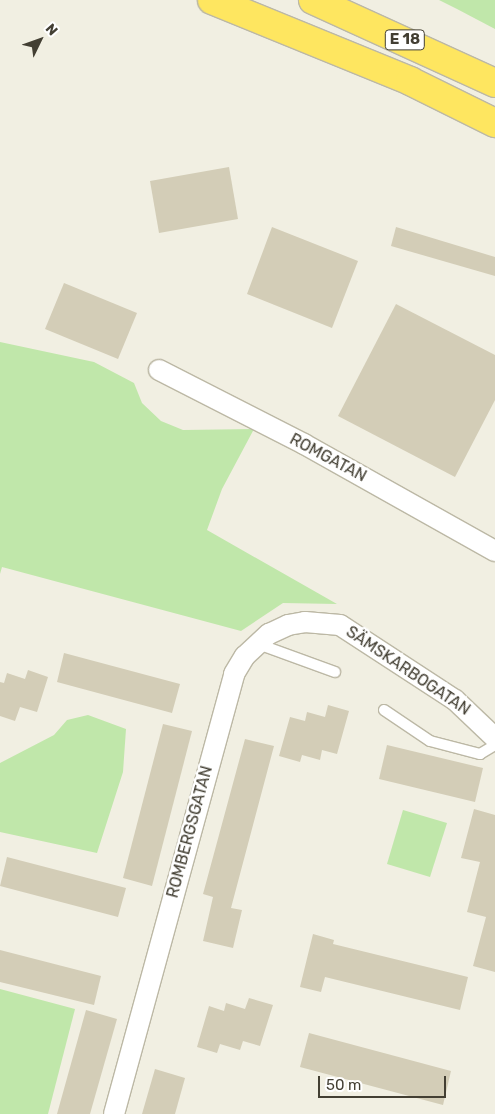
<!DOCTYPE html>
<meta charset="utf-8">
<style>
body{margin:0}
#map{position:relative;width:495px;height:1114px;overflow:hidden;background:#f1efe2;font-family:Rubik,sans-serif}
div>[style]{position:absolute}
.green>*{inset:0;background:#c0e7aa}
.building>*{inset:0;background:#d3cdb7}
.roads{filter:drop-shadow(1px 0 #bcb8a5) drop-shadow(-1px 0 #bcb8a5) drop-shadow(0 1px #bcb8a5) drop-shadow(0 -1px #bcb8a5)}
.lane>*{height:10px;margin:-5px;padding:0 5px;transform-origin:5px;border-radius:5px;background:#fff}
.street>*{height:20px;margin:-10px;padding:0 10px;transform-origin:10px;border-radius:10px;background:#fff}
.highway>*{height:28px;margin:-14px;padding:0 14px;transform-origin:14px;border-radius:14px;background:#fee660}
span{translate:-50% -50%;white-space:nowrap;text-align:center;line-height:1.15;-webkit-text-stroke:5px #fff;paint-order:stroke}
.shield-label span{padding:1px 4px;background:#fff;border:1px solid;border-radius:4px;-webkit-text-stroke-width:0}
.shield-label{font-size:15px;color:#433f33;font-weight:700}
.street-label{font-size:16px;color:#433f33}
.north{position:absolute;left:15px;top:15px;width:50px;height:50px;-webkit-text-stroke:4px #fff;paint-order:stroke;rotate:48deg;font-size:14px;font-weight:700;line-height:20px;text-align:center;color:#433f33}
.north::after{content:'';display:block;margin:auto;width:18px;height:22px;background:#433f33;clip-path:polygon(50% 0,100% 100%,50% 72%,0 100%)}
.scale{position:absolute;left:318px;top:1076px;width:128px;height:22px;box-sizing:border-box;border:2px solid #433f33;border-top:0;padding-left:6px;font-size:15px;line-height:18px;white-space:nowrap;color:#433f33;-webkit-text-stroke:4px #fff;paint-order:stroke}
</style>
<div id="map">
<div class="green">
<i style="clip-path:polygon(439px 0,495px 0,495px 29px,457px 9px)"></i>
<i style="clip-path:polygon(0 342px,94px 362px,134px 383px,142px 403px,161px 421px,183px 430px,254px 429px,222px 489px,207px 530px,337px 604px,283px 603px,241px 631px,2px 567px,0 574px)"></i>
<i style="clip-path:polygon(88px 715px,126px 729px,123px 772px,97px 853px,0 832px,0 763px,54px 735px,67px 720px)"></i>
<i style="clip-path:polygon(403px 810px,447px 823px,430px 877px,387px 864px)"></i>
<i style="clip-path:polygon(0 989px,75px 1009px,48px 1114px,0 1114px)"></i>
</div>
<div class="building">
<i style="clip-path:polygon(229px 167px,238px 219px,159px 233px,150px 181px)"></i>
<i style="clip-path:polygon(272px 227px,358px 261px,332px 328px,247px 294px)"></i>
<i style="clip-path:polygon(396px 227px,495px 257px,495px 276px,391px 246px)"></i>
<i style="clip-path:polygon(64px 283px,137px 313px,118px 359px,45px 329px)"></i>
<i style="clip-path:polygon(396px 304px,495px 355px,495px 400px,455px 477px,338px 416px)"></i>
<i style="clip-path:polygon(64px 653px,180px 684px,172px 713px,57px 682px)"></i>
<i style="clip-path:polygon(28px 670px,48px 677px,37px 712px,20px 707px,15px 721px,0 716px,0 682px,4px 683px,7px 673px,25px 679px)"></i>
<i style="clip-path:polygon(328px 705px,349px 711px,337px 754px,322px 750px,320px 760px,302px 755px,300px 762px,279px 756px,290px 717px,305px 721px,307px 712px,325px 717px)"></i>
<i style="clip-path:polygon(163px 724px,192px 731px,152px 886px,123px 878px)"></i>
<i style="clip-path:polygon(245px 739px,274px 746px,231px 908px,242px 910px,233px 948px,203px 941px,213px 897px,203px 894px)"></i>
<i style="clip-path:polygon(387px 745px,483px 768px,475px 802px,379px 779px)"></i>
<i style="clip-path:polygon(474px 809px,495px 815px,495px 972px,473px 966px,486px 917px,467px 912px,480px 862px,461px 858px)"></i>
<i style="clip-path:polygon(7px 857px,126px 888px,118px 917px,0 886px)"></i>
<i style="clip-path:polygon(313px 934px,334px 940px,333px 944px,468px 977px,460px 1010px,325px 977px,321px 992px,300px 987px)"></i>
<i style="clip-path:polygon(0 950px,101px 976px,94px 1005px,0 982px)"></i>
<i style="clip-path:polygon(249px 998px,273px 1005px,260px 1046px,243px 1041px,240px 1050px,220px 1044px,217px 1053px,197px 1047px,209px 1006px,224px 1011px,226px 1003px,245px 1009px)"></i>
<i style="clip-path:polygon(86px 1010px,117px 1019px,90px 1114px,57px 1114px)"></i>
<i style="clip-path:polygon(309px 1033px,451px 1071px,443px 1105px,300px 1067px)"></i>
<i style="clip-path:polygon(155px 1069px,185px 1078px,175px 1114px,142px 1114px)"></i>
</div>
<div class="roads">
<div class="lane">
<i style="left:258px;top:644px;width:82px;rotate:20deg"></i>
<i style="left:384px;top:710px;width:55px;rotate:34deg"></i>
<i style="left:430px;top:741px;width:52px;rotate:14.6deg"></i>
<i style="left:480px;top:754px;width:17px;rotate:-31deg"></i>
</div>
<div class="street">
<i style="left:159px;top:370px;width:163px;rotate:27deg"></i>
<i style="left:304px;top:444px;width:219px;rotate:29.3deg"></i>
<i style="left:114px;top:1114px;width:456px;rotate:-74.7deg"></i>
<i style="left:234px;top:674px;width:21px;rotate:-59deg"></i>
<i style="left:245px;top:656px;width:33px;rotate:-43deg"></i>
<i style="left:269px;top:634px;width:21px;rotate:-25deg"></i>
<i style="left:288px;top:625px;width:17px;rotate:-10deg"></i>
<i style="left:305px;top:622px;width:35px;rotate:5deg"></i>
<i style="left:340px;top:625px;width:137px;rotate:33.1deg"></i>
<i style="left:455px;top:700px;width:55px;rotate:43.5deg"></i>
</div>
<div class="highway">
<i style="left:212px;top:0;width:214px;rotate:22.2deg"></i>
<i style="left:410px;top:81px;width:95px;rotate:26.3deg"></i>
<i style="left:313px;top:0;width:200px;rotate:24.5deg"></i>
</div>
</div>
<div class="shield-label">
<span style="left:405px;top:40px">E 18</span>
</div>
<div class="street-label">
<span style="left:328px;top:458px;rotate:28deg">ROMGATAN</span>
<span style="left:408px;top:671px;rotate:34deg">SÄMSKARBOGATAN</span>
<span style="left:190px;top:832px;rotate:-75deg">ROMBERGSGATAN</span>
</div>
<div class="north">N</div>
<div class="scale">50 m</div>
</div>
